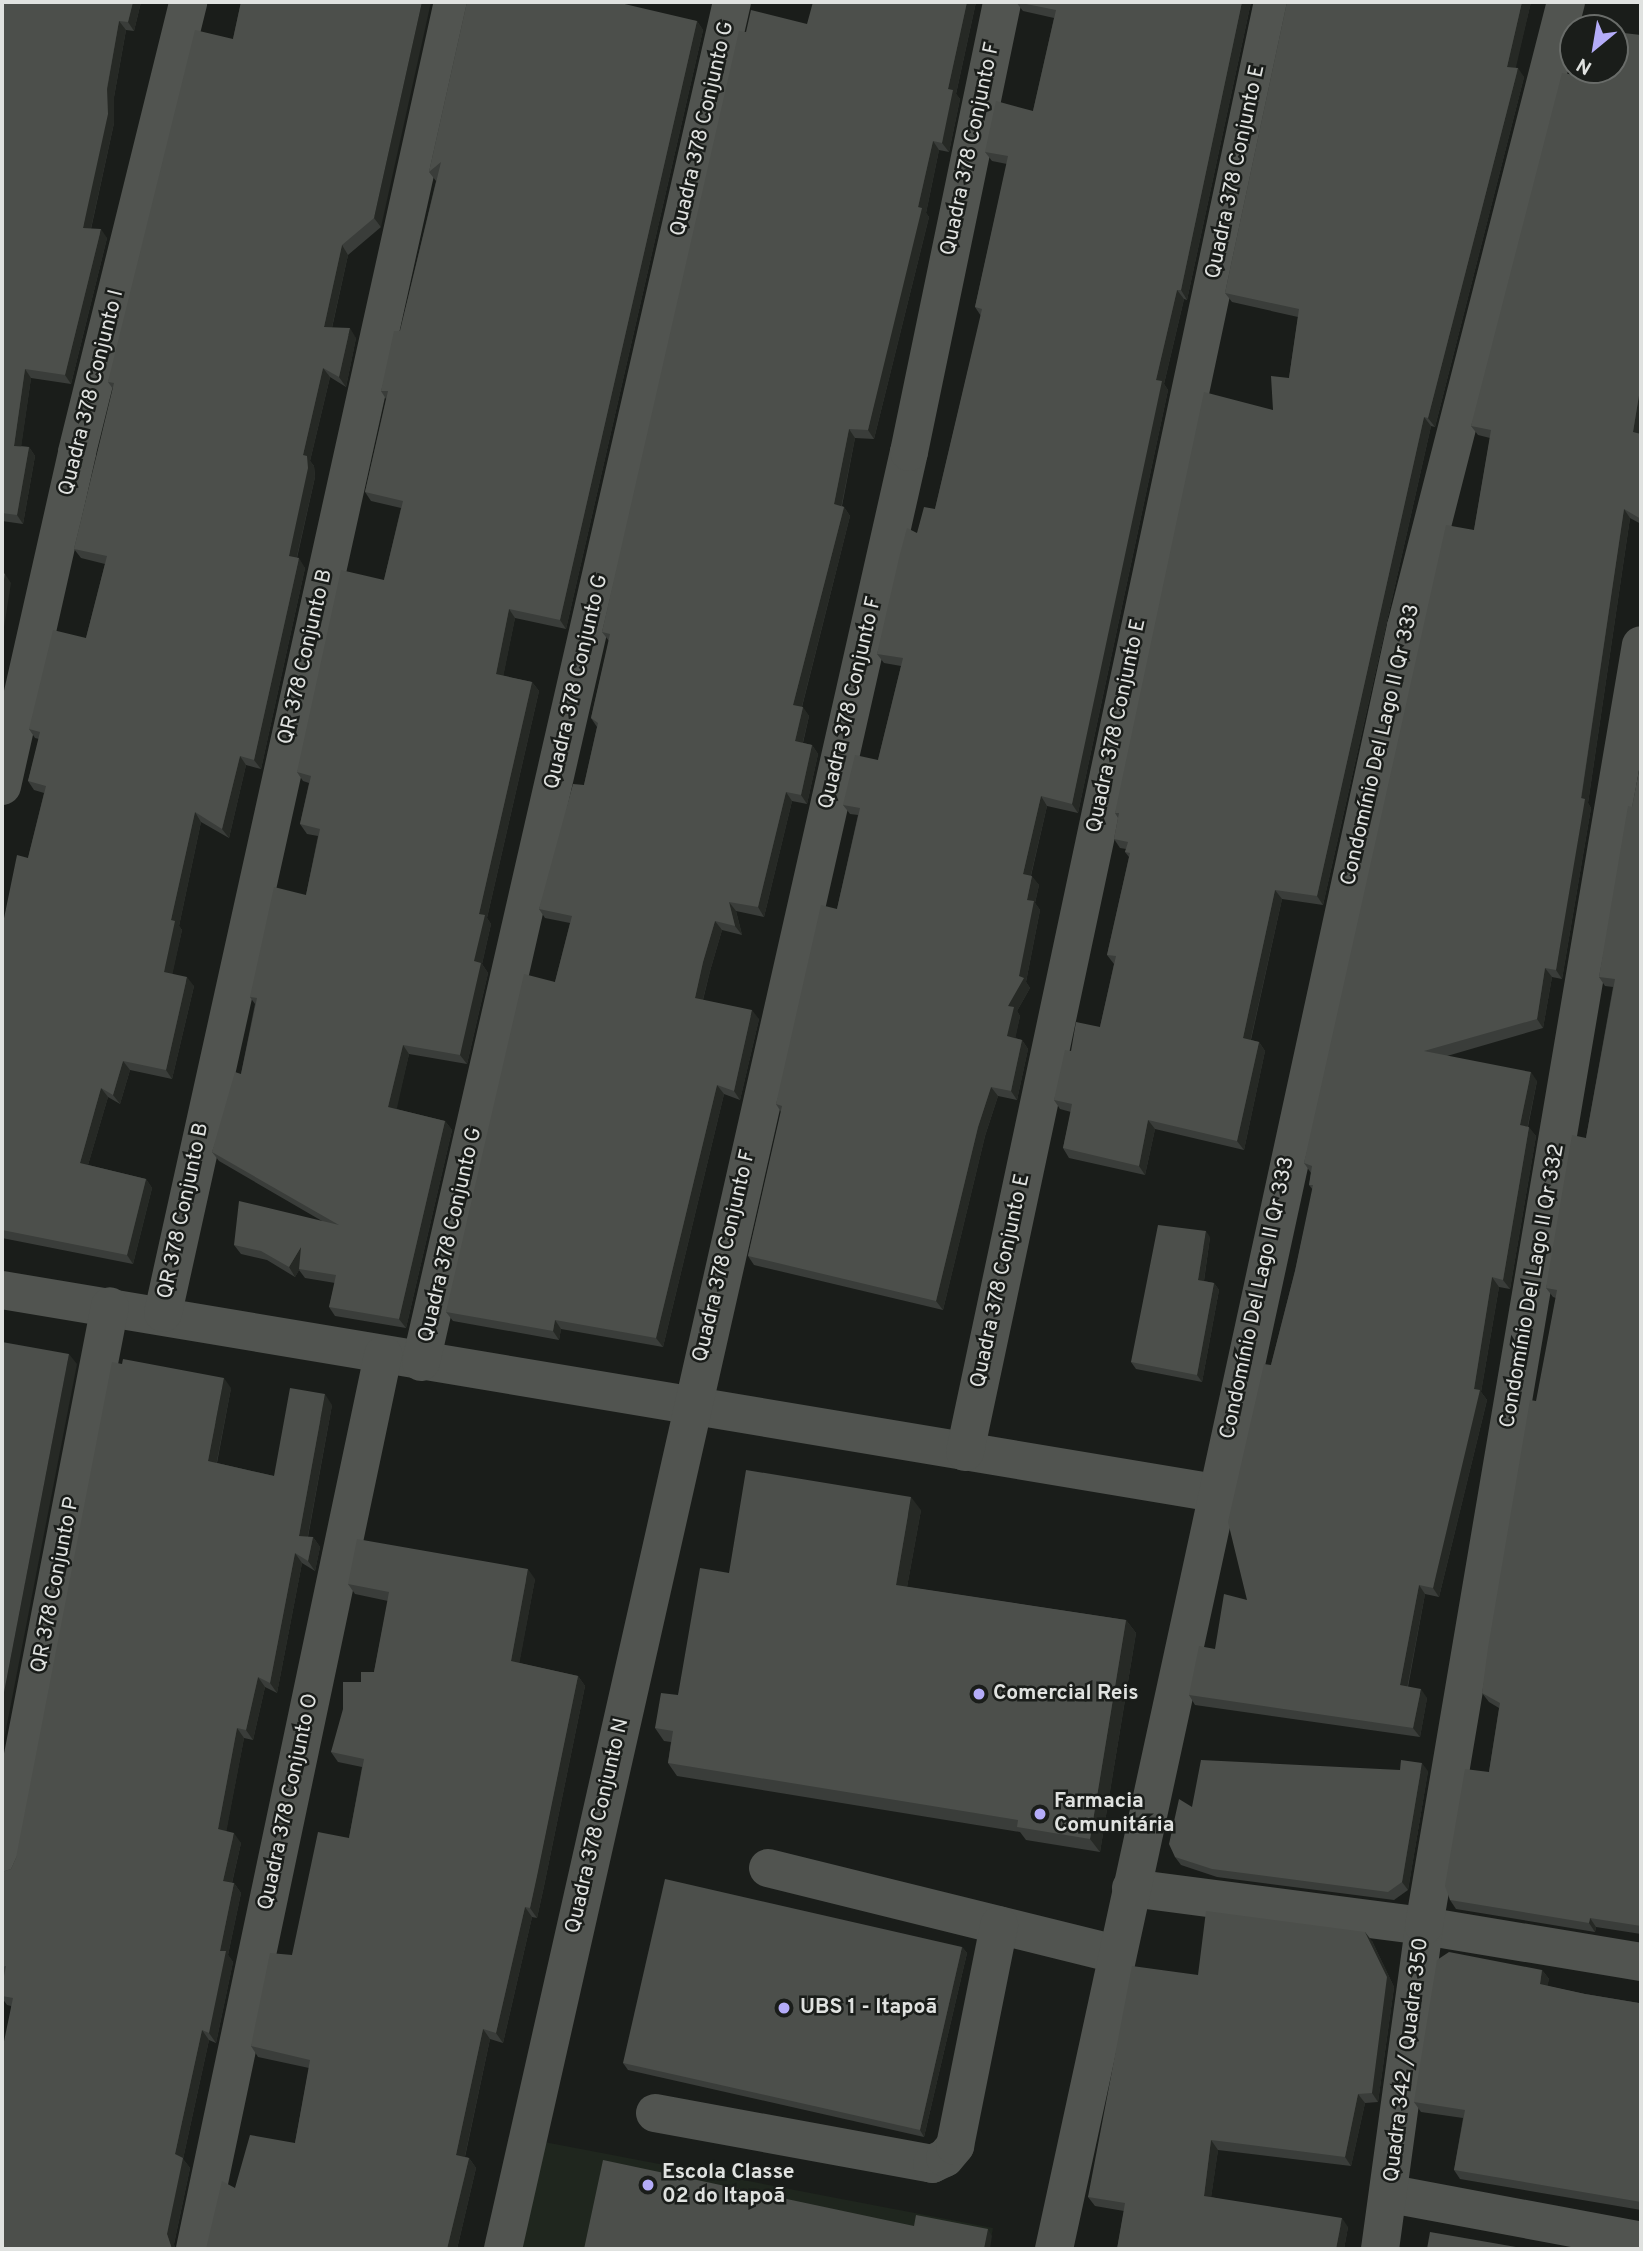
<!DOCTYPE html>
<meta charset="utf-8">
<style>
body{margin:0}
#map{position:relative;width:1643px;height:2251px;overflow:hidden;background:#1a1d1a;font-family:Overpass,sans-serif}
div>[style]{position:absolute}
.built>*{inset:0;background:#1f261e}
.minor>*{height:38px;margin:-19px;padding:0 19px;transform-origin:19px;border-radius:19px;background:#515450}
.wall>*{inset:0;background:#3a3d3a}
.shaded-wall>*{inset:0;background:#262925}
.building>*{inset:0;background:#4c4f4b}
.dots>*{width:19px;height:19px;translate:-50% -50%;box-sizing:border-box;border:4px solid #1a1d1a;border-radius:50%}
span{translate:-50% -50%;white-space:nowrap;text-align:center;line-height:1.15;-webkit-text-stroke:5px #1a1d1a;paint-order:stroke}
.street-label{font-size:21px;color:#e0e2e0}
.poi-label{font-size:21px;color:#e0e2e0;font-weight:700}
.left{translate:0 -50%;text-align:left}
.frame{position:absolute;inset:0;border:4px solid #e0e2e0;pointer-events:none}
.north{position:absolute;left:1559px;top:14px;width:70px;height:70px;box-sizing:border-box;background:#1a1d1a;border:2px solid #696c69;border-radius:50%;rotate:210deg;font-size:19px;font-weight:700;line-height:28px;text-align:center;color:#e0e2e0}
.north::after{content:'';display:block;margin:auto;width:24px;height:32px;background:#b4acf9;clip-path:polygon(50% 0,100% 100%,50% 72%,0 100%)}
</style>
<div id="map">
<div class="built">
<i style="clip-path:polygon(539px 2141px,993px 2228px,989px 2249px,517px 2249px)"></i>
</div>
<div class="minor">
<i style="left:2px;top:786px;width:342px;rotate:-77.3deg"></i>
<i style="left:77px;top:452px;width:463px;rotate:-76.1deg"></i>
<i style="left:2px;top:1290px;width:1230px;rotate:9.5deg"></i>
<i style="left:163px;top:1313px;width:1343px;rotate:-77.53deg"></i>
<i style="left:421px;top:1362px;width:1395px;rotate:-77.12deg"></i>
<i style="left:965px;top:1452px;width:1482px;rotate:-78.01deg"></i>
<i style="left:2px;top:1864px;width:568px;rotate:-79.05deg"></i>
<i style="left:768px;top:1868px;width:358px;rotate:13.9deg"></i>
<i style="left:1131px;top:1888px;width:295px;rotate:7.4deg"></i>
<i style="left:1424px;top:1926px;width:220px;rotate:9.4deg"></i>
<i style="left:655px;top:2113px;width:282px;rotate:10.4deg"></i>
<i style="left:932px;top:2164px;width:14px;rotate:-25deg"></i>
<i style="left:945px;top:2158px;width:16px;rotate:-50deg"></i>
<i style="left:955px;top:2146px;width:225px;rotate:-78.7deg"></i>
<i style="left:1391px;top:2194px;width:254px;rotate:10.6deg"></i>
<i style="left:195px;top:2249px;width:914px;rotate:-78.12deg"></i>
<i style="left:503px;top:2249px;width:1842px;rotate:-77.27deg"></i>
<i style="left:909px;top:452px;width:460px;rotate:-78.3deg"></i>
<i style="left:1054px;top:2249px;width:1660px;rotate:-77.76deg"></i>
<i style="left:1406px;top:627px;width:645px;rotate:-75.64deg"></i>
<i style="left:1380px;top:2249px;width:326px;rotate:-82.2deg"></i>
<i style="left:1424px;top:1926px;width:1299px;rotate:-80.39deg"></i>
</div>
<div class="wall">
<i style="clip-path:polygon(2px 2px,141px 2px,134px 31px,126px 30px,114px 97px,114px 123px,91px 229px,107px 238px,71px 384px,31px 378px,21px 446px,29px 447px,35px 456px,23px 524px,2px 521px)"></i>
<i style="clip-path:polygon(241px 2px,381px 227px,348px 255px,332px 328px,356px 338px,346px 387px,330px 377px,310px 461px,314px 466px,315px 477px,297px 558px,305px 568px,261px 769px,246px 765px,229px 838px,201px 822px,179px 926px,182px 930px,172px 974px,194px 986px,172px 1079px,130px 1070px,120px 1104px,108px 1097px,88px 1165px,146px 1179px,152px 1188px,133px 1264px,2px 1238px,2px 928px,28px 858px,44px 793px,34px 790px,28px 781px,39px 739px,35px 738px,29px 729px,86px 638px,105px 564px,81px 558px,74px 549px,113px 389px,108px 382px,233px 39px)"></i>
<i style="clip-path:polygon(467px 2px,697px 21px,703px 30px,566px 629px,515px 618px,503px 676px,532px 682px,539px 691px,487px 918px,491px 924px,482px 964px,488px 973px,467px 1064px,409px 1054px,396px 1109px,445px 1121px,452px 1130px,406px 1328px,335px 1316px,329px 1307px,335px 1283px,305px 1278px,299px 1270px,295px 1277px,267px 1260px,241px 1254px,234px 1245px,322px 1221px,219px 1161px,212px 1152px,241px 1074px,255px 1004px,250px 997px,306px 895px,318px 836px,307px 834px,300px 824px,309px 783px,303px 781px,297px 772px,384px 580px,401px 508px,371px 501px,365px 492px,386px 399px,381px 391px,400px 331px,436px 181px,429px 172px)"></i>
<i style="clip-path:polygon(976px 2px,956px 94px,960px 99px,949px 152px,939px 150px,926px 213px,929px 217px,874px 439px,855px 438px,842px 506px,844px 507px,850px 516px,802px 707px,809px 716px,803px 743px,812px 745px,818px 754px,807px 804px,792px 801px,764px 917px,736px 911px,742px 935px,722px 930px,710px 971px,703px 1000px,759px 1019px,740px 1100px,724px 1094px,663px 1347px,561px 1329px,559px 1340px,453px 1321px,446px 1312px,555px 982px,570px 923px,545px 918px,539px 909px,584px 785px,597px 727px,591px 718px,609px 641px,602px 632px,746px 32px)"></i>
<i style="clip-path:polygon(1016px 2px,1251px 2px,1187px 300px,1184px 299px,1164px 384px,1168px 390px,1078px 813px,1047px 806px,1031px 876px,1039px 885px,1035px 903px,1040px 910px,1026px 982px,1030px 988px,1017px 1011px,1020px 1016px,1015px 1038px,1022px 1040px,1028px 1049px,1017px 1100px,998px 1096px,985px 1136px,943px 1310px,754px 1265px,748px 1256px,781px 1112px,776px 1104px,837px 909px,858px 815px,850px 814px,843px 805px,878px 760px,901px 666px,884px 663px,877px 654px,917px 533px,935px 509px,981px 316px,975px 307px,1007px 164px,992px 161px,985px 152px,1033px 111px,1054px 18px,1023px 11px)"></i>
<i style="clip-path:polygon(1287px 2px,1531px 2px,1515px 68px,1524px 77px,1435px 427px,1431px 426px,1323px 905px,1282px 899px,1251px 1040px,1259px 1042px,1265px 1051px,1244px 1150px,1155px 1129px,1145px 1175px,1069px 1158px,1063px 1148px,1071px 1112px,1060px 1109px,1054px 1100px,1071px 1051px,1100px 1027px,1114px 964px,1107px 955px,1129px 857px,1125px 852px,1126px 849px,1120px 848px,1114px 839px,1118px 818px,1115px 813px,1273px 410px,1289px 378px,1298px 317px,1232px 302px,1225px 293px)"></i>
<i style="clip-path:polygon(1641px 35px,1641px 524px,1630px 518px,1588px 803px,1591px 808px,1562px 979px,1552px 977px,1543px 1028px,1447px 1056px,1537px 1081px,1528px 1127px,1536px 1136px,1510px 1289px,1499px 1287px,1481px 1392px,1487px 1400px,1439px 1597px,1425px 1594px,1408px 1687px,1427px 1698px,1420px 1737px,1195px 1705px,1189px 1695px,1215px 1649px,1247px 1600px,1271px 1365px,1295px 1271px,1313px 1190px,1309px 1185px,1311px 1173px,1304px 1163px,1474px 530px,1490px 438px,1478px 435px,1471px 426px,1594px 78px)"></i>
<i style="clip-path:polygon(1641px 761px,1641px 1934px,1596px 1927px,1595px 1932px,1456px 1909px,1450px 1900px,1489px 1772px,1499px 1708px,1489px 1702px,1482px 1693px,1556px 1298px,1553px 1297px,1546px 1288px,1586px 1138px,1613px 987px,1605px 986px,1599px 977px)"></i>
<i style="clip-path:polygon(1210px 1237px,1204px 1281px,1214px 1283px,1219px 1290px,1202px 1382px,1136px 1369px,1131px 1362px)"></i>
<i style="clip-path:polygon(231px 1388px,217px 1463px,274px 1476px,332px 1405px,308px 1537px,313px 1537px,320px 1547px,315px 1571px,302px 1563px,277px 1693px,265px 1687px,253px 1740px,244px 1738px,226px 1831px,241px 1843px,232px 1883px,234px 1883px,241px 1893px,228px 1955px,233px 1962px,216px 2043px,209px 2040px,183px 2159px,190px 2168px,174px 2244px,175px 2249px,2px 2249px,11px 2006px,7px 2005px,2px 1998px,2px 1986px,3px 1979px,2px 1979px,2px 1872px,11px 1869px,16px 1858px)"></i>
<i style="clip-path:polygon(921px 1510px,907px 1587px,1126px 1620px,1136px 1633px,1100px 1852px,1026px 1840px,1020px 1832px,677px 1776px,668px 1763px,671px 1742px,664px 1741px,655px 1728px,678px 1695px,729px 1573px)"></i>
<i style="clip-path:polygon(535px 1579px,519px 1663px,578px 1676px,585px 1686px,544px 1886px,537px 1918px,532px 1917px,503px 2043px,490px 2039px,465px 2157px,469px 2158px,476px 2168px,457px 2249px,206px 2249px,235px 2188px,295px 2143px,309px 2068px,258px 2057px,251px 2046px,292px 1955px,349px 1838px,362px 1767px,338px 1762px,331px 1752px,361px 1682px,374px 1672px,388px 1601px,355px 1594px,348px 1584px)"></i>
<i style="clip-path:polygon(1428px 1771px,1408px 1890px,1394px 1900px,1217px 1877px,1181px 1865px,1175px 1857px,1192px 1807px)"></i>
<i style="clip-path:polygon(1372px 1941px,1394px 1987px,1378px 2102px,1365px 2103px,1351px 2166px,1218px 2150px,1211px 2197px,1348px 2227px,1344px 2249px,1117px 2249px,1124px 2211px,1095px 2206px,1088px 2197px,1198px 1975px)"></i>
<i style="clip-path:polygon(962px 1947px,967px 1953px,924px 2137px,628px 2070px,623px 2063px)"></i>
<i style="clip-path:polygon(1542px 1970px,1549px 1979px,1547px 1986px,1585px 1994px,1639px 2003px,1641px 1994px,1641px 2210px,1460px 2179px,1454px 2170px,1463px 2118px,1421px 2112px,1414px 2102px)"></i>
</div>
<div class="shaded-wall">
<i style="clip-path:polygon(133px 2px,141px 2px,134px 31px,128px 22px)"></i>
<i style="clip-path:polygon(422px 2px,431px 2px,381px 227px,374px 218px)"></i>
<i style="clip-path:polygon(967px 2px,976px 2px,956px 94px,960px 99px,949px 152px,942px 143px,948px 89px)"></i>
<i style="clip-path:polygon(1242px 2px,1251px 2px,1187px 300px,1181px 290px)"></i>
<i style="clip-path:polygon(1522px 2px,1531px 2px,1514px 76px,1507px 67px)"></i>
<i style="clip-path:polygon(119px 21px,126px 30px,114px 97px,114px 123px,89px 237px,83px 228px)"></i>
<i style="clip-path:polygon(697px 21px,703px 30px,566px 629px,560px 620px)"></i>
<i style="clip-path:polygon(1518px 68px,1524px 77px,1435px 427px,1428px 418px)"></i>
<i style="clip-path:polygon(933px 141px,939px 150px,926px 213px,929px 217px,874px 439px,868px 430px)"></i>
<i style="clip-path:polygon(101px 229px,107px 238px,71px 384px,65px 375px)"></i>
<i style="clip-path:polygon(342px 245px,348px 255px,330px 336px,324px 327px)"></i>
<i style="clip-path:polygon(1177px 290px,1184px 299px,1164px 384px,1168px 390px,1078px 813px,1072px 804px,1156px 380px)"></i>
<i style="clip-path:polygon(350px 328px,356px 338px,346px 387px,339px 377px)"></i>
<i style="clip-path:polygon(323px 368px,330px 377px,310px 461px,314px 466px,315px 477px,295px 565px,289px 556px,303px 455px)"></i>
<i style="clip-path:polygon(25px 369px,31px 378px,20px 455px,14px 446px)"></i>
<i style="clip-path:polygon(1641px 383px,1641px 432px,1640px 441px,1633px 432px)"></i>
<i style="clip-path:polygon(1424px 417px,1431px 426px,1323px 905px,1317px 896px)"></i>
<i style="clip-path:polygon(849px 429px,855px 438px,840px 513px,834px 504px)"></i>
<i style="clip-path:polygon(29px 447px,35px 456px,23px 524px,17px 515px)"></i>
<i style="clip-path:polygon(844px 507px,850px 516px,800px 714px,793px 705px)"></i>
<i style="clip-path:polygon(1624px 509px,1630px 518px,1588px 803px,1591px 808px,1562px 979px,1556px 970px)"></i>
<i style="clip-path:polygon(299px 558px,305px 568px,261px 769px,254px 760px)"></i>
<i style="clip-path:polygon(5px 574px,11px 583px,2px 640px,2px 593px)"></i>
<i style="clip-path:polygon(509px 609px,515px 618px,502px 683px,496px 674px)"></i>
<i style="clip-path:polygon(532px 682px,539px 691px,487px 918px,491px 924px,482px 964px,488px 973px,467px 1064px,460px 1055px,479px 914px)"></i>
<i style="clip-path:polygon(803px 707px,809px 716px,801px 750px,795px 741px)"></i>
<i style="clip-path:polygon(812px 745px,818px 754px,807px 804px,801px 795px)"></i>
<i style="clip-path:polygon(240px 756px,246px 765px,229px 838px,222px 829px)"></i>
<i style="clip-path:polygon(786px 792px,792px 801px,764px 917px,758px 907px)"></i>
<i style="clip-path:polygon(1041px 796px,1047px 806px,1029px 883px,1023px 874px)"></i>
<i style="clip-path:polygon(195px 812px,201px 822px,179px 926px,182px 930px,171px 981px,164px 972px,171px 920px)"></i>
<i style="clip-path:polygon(1032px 876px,1039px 885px,1035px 903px,1040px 910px,1026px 982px,1030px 988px,1017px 1011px,1020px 1016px,1014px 1045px,1007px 1036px,1008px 1006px,1019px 976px,1027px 900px)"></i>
<i style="clip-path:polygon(1275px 890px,1282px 899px,1249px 1047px,1243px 1038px)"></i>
<i style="clip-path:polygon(729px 902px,736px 911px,742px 935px,735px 926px)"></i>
<i style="clip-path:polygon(715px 921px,722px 930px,710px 971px,701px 1007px,695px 998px,703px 962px)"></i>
<i style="clip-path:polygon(1545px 968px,1552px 977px,1543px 1028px,1537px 1019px)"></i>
<i style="clip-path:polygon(187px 977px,194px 986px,172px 1079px,166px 1070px)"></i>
<i style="clip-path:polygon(752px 1010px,759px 1019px,740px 1100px,734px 1091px)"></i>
<i style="clip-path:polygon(1022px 1040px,1028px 1049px,1017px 1100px,1011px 1091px)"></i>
<i style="clip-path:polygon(1259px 1042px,1265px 1051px,1244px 1150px,1237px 1141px)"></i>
<i style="clip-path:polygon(403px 1045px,409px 1054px,395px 1117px,388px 1107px)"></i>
<i style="clip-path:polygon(123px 1061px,130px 1070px,120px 1104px,113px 1095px)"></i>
<i style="clip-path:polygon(1531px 1072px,1537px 1081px,1526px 1134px,1520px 1125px)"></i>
<i style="clip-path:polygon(717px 1085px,724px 1094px,663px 1347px,656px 1338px)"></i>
<i style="clip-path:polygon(991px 1087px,998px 1096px,985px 1136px,943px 1310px,936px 1301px,978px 1127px)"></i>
<i style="clip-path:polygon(101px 1088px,108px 1097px,86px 1172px,80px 1163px)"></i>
<i style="clip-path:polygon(1148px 1120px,1155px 1129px,1145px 1175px,1139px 1166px)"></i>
<i style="clip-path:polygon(445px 1121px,452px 1130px,406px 1328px,399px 1319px)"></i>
<i style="clip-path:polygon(1529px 1127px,1536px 1136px,1510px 1289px,1503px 1280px)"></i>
<i style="clip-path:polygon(146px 1179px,152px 1188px,133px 1264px,127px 1255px)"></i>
<i style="clip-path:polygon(1206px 1231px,1210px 1237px,1203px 1287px,1198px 1280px)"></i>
<i style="clip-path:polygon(301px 1247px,307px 1256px,295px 1277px,289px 1267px)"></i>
<i style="clip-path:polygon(1492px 1277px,1499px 1287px,1481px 1392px,1487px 1400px,1439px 1597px,1433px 1588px,1474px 1389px)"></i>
<i style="clip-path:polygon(1214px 1283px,1219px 1290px,1202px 1382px,1197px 1375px)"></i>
<i style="clip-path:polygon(555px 1320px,561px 1329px,559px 1340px,553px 1331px)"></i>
<i style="clip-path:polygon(69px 1354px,77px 1364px,2px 1750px,2px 1703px)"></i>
<i style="clip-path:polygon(224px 1378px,231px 1388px,215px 1471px,208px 1461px)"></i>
<i style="clip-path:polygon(325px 1394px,332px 1405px,306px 1546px,299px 1536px)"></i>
<i style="clip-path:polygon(911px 1497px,921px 1510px,905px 1598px,896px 1585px)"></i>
<i style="clip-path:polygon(313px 1537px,320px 1547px,315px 1571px,308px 1561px)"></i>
<i style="clip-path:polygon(295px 1553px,302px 1563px,277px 1693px,270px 1683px)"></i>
<i style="clip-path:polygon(528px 1569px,535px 1579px,518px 1671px,511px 1661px)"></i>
<i style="clip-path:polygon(1419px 1585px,1425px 1594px,1406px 1694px,1400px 1685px)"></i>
<i style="clip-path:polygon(1126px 1620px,1136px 1633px,1100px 1852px,1090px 1839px)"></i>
<i style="clip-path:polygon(578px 1676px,585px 1686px,544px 1886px,537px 1918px,530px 1908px)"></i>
<i style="clip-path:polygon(258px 1677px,265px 1687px,253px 1740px,246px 1730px)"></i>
<i style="clip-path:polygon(1421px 1689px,1427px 1698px,1420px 1737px,1413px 1728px)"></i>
<i style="clip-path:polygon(237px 1728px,244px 1738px,225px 1839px,218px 1829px)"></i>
<i style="clip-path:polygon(1422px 1763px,1428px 1771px,1408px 1890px,1402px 1882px)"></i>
<i style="clip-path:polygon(234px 1833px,241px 1843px,230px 1891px,223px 1881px)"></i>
<i style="clip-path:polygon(234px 1883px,241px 1893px,228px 1955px,233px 1962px,216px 2043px,209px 2033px,220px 1951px)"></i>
<i style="clip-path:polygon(525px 1907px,532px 1917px,503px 2043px,496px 2033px)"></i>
<i style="clip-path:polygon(1590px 1918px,1596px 1927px,1595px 1932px,1589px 1923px)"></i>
<i style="clip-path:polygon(1365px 1932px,1372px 1941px,1394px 1987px,1378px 2102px,1372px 2093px)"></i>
<i style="clip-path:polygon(962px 1947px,967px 1953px,924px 2137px,920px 2130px)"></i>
<i style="clip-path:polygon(1542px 1970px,1549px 1979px,1546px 1994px,1540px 1984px)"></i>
<i style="clip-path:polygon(483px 2029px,490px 2039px,463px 2165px,456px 2155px)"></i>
<i style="clip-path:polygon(202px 2030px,209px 2040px,183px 2159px,190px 2168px,174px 2244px,175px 2249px,172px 2249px,167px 2234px,175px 2154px)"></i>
<i style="clip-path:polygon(1358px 2094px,1365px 2103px,1351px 2166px,1345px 2157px)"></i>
<i style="clip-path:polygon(1211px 2140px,1218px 2150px,1210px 2205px,1204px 2196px)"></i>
<i style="clip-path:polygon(469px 2158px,476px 2168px,457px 2249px,447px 2249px)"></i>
<i style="clip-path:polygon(1342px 2218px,1348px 2227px,1344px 2249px,1336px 2249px)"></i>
<i style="clip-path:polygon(988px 2229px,992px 2236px,990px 2249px,984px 2249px)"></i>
</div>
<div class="building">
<i style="clip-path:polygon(2px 2px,133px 2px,128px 22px,119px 21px,107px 88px,108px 114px,83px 228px,101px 229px,65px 375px,25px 369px,14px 446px,29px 447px,17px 515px,2px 513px)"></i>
<i style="clip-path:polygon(241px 2px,422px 2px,374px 218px,342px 245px,324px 327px,350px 328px,339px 377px,323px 368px,303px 455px,307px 456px,308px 468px,289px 556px,299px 558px,254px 760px,240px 756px,222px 829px,195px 812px,171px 920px,175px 921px,164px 972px,187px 977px,166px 1070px,123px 1061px,113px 1095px,101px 1088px,80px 1163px,146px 1179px,127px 1255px,2px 1230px,2px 928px,17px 855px,28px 858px,46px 786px,28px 781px,40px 732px,29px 729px,53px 630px,86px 638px,107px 556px,74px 549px,114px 383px,108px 382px,195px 30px,233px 39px)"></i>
<i style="clip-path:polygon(467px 2px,616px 2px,697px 21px,560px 620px,509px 609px,496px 674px,532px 682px,479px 914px,485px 915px,474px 961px,481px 963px,460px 1055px,403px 1045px,388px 1107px,445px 1121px,399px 1319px,329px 1307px,336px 1275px,299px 1269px,301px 1247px,289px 1267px,261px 1251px,234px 1245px,239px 1201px,339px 1225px,212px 1152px,235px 1072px,241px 1074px,257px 998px,250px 997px,274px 887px,306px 895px,320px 829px,300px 824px,311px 776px,297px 772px,341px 570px,384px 580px,403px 501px,365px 492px,388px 391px,381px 391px,394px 331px,400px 331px,441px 162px,429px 172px)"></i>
<i style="clip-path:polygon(813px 2px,967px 2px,948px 89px,953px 90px,942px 143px,933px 141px,918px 207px,922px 208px,868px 430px,849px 429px,834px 504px,844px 507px,793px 705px,803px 707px,795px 741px,812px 745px,801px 795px,786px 792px,758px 907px,729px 902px,735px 926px,715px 921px,703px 962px,695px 998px,752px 1010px,734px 1091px,717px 1085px,656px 1338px,555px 1320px,553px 1331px,446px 1312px,524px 974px,555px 982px,572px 916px,539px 909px,573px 784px,584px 785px,598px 723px,591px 718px,610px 634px,602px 632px,739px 31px,746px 32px,751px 10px,807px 24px)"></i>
<i style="clip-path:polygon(1016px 2px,1242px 2px,1181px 290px,1177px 290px,1156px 380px,1162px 381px,1072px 804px,1041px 796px,1023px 874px,1032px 876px,1027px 900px,1034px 901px,1019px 976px,1024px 978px,1008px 1006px,1014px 1007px,1007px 1036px,1022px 1040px,1011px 1091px,991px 1087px,978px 1127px,936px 1301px,748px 1256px,782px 1106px,776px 1104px,821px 905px,837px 909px,860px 808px,843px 805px,855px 755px,878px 760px,903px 658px,877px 654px,900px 554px,907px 528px,917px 533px,924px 507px,935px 509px,982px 309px,975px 307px,1008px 156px,985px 152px,996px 101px,1033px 111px,1056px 10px)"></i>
<i style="clip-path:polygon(1287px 2px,1522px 2px,1507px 67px,1518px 68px,1428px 418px,1424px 417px,1317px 896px,1275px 890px,1243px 1038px,1259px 1042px,1237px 1141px,1148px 1120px,1139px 1166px,1063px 1148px,1072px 1104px,1054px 1100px,1065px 1050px,1071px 1051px,1076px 1022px,1100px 1027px,1116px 956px,1107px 955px,1130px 853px,1125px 852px,1128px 842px,1114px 839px,1119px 813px,1115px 813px,1204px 392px,1273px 410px,1271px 376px,1289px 378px,1299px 309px,1225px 293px)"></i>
<i style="clip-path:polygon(1615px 32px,1641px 35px,1641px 383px,1633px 432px,1641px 434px,1641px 519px,1624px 509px,1581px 798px,1585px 799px,1556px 970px,1545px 968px,1537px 1019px,1424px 1051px,1531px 1072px,1520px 1125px,1529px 1127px,1503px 1280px,1492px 1277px,1474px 1389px,1480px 1390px,1433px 1588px,1419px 1585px,1400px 1685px,1421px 1689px,1413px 1728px,1189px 1695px,1199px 1646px,1215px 1649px,1224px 1594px,1247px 1600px,1228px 1522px,1264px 1364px,1271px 1365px,1295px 1271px,1313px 1185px,1309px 1185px,1312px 1166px,1304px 1163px,1446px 525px,1474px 530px,1491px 430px,1471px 426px,1562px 73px,1594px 78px,1596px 70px,1615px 70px)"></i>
<i style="clip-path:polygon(2px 572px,5px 574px,2px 593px)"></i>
<i style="clip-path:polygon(1641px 761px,1641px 1926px,1590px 1918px,1589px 1923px,1450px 1900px,1445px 1886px,1465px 1769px,1489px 1772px,1500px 1703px,1482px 1693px,1488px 1648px,1530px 1400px,1536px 1401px,1557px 1290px,1546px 1288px,1572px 1135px,1586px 1138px,1615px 979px,1599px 977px,1628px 806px,1632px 807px)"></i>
<i style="clip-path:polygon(1158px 1225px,1206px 1231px,1198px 1280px,1214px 1283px,1197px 1375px,1131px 1362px)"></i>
<i style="clip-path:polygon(2px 1342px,69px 1354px,2px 1703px)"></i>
<i style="clip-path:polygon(123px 1359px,224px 1378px,208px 1461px,274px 1476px,290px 1388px,325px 1394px,299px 1536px,313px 1537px,308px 1561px,295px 1553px,270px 1683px,258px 1677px,246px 1730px,237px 1728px,218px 1829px,234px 1833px,223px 1881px,234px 1883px,220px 1951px,226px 1951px,209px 2033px,202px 2030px,175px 2154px,183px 2158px,167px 2234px,172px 2249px,2px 2249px,2px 2051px,13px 1998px,2px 1996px,2px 1986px,6px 1966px,2px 1967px,2px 1872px,11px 1869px,16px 1858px,112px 1362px,122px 1364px)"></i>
<i style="clip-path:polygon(746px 1470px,911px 1497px,896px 1585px,1126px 1620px,1090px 1839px,1017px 1827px,1018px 1820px,668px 1763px,673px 1731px,655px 1728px,661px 1693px,678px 1695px,700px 1568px,729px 1573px)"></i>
<i style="clip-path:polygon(357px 1539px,528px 1569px,511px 1661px,578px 1676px,537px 1876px,530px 1908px,525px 1907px,496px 2033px,483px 2029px,456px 2155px,469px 2158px,447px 2249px,206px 2249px,222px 2181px,235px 2188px,250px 2135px,295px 2143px,310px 2060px,251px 2046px,270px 1953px,292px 1955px,318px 1832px,349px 1838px,364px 1759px,331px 1752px,343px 1709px,343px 1682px,361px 1682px,361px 1672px,374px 1672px,389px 1592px,348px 1584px)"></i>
<i style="clip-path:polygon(1201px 1760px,1400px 1770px,1401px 1760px,1422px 1763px,1402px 1882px,1388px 1892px,1212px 1869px,1175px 1857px,1169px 1844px,1179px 1799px,1192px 1807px)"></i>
<i style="clip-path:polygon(665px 1879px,962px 1947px,920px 2130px,623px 2063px)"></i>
<i style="clip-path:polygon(1206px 1911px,1365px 1932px,1387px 1977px,1372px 2093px,1358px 2094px,1345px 2157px,1211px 2140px,1204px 2196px,1342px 2218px,1336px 2249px,1117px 2249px,1125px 2203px,1088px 2197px,1132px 1966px,1198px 1975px)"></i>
<i style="clip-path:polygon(1449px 1952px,1542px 1970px,1540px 1984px,1585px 1994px,1639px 2003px,1641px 1994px,1641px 2202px,1454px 2170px,1465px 2110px,1414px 2102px,1437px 1960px)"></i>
<i style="clip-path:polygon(603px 2160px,914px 2226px,916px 2215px,988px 2229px,984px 2249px,584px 2249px)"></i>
<i style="clip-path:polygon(1430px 2232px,1527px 2249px,1427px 2249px)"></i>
</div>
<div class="dots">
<i style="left:979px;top:1694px;background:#b4acf9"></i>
<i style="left:1040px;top:1814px;background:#b4acf9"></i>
<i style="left:784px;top:2008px;background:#b4acf9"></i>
<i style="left:648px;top:2185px;background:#b4acf9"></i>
</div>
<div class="street-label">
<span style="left:703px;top:129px;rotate:-77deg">Quadra 378 Conjunto G</span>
<span style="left:971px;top:149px;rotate:-78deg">Quadra 378 Conjunto F</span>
<span style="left:1236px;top:172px;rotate:-78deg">Quadra 378 Conjunto E</span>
<span style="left:92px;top:393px;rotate:-76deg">Quadra 378 Conjunto I</span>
<span style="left:306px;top:657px;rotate:-77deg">QR 378 Conjunto B</span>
<span style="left:577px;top:682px;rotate:-77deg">Quadra 378 Conjunto G</span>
<span style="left:851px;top:703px;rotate:-77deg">Quadra 378 Conjunto F</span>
<span style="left:1117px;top:726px;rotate:-78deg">Quadra 378 Conjunto E</span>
<span style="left:1381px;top:745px;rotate:-77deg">Condomínio Del Lago II Qr 333</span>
<span style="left:184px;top:1211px;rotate:-78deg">QR 378 Conjunto B</span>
<span style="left:451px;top:1235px;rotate:-77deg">Quadra 378 Conjunto G</span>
<span style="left:725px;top:1256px;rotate:-77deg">Quadra 378 Conjunto F</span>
<span style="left:1001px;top:1281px;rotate:-78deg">Quadra 378 Conjunto E</span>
<span style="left:1533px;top:1286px;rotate:-80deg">Condomínio Del Lago II Qr 332</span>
<span style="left:1258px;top:1298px;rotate:-78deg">Condomínio Del Lago II Qr 333</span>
<span style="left:56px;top:1585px;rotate:-79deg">QR 378 Conjunto P</span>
<span style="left:289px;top:1802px;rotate:-78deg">Quadra 378 Conjunto O</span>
<span style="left:598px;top:1826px;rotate:-77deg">Quadra 378 Conjunto N</span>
<span style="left:1407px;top:2060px;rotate:-83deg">Quadra 342 / Quadra 350</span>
</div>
<div class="poi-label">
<span class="left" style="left:993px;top:1694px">Comercial Reis</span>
<span class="left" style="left:1054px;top:1814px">Farmacia<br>Comunitária</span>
<span class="left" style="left:800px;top:2008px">UBS 1 - Itapoã</span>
<span class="left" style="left:662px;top:2185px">Escola Classe<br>02 do Itapoã</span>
</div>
<div class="frame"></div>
<div class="north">N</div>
</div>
